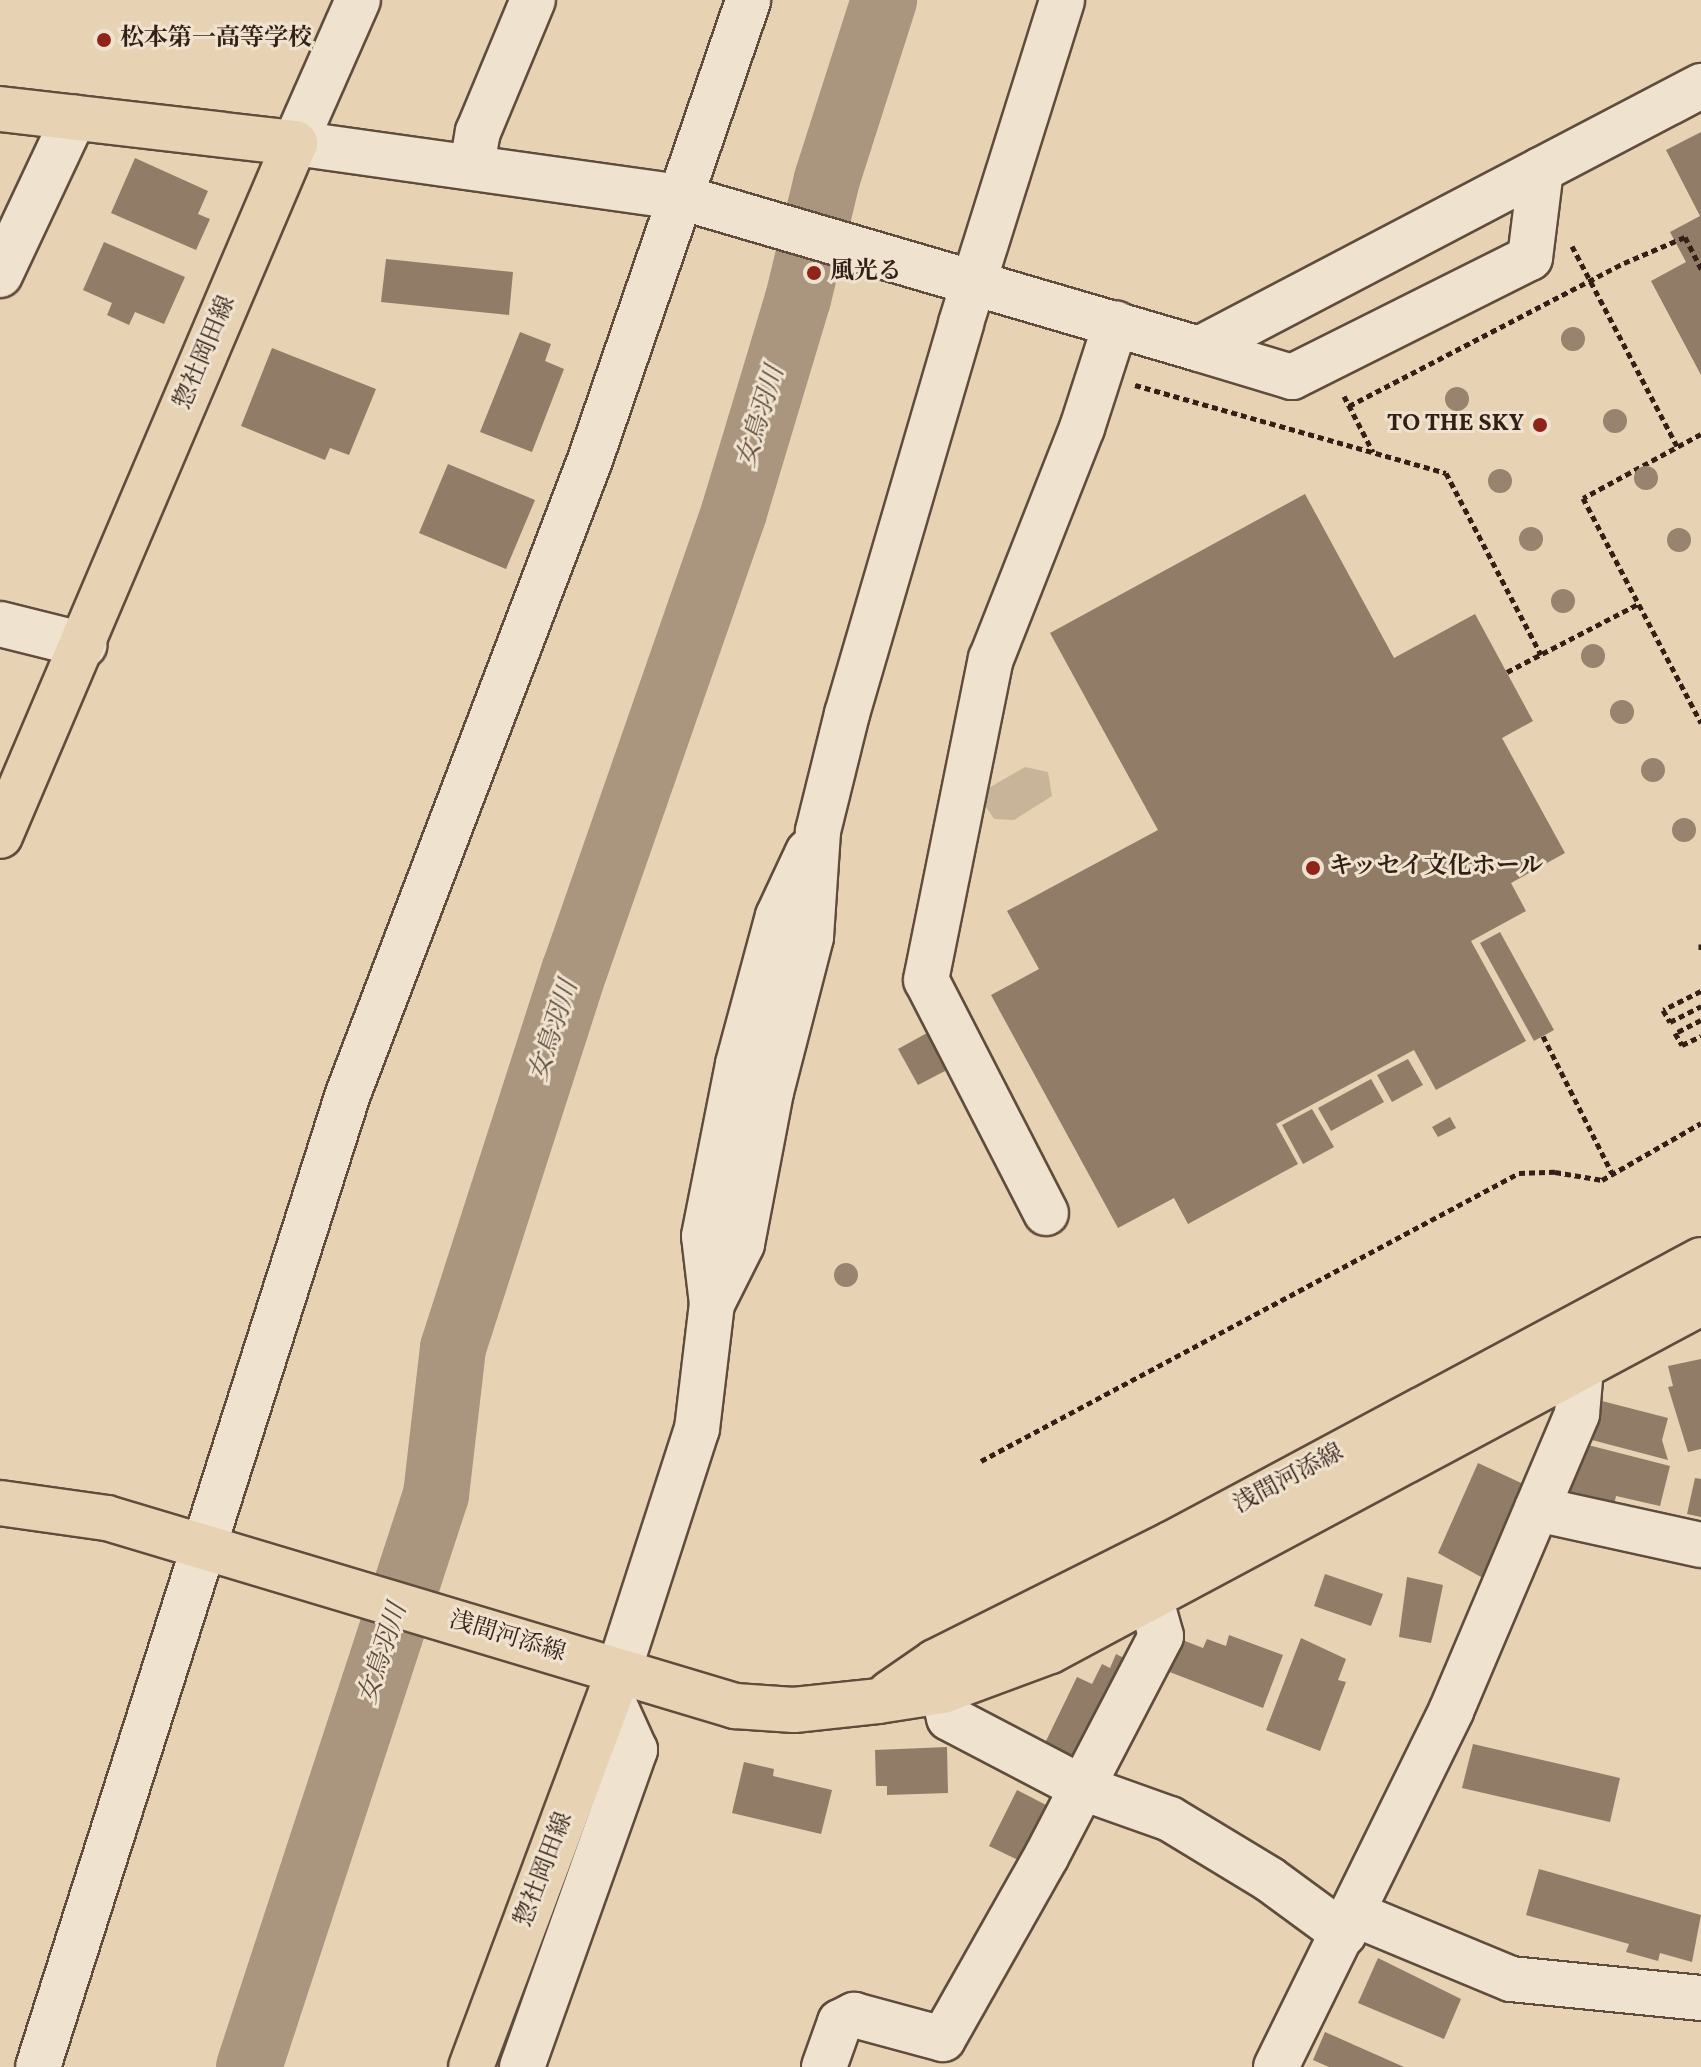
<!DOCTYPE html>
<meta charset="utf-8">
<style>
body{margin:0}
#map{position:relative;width:1701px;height:2067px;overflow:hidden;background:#e7d2b3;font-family:Vollkorn,"Noto Serif JP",serif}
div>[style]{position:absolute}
.green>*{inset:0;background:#c8b498}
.river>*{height:66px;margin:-33px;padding:0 33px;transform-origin:33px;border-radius:33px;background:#aa957e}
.building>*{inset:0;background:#917c68}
.path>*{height:5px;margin-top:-2.5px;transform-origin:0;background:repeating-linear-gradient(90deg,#331f16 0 6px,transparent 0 10px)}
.roads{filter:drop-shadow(2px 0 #604c3d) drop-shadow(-2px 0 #604c3d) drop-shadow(0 2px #604c3d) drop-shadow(0 -2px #604c3d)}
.minor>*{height:44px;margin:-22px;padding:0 22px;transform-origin:22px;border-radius:22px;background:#efe2ce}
.major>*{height:44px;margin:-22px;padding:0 22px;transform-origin:22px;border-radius:22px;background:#e7d2b3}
.trees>*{width:24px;height:24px;margin:-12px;border-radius:50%;background:#98846e}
.dots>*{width:22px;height:22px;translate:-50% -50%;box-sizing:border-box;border:4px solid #efe2ce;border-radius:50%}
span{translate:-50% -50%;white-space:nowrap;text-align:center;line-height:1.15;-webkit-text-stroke:6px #efe2ce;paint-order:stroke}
.poi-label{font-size:24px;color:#331f16;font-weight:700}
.left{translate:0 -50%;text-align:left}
.right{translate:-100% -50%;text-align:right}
.street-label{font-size:24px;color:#331f16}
.water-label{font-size:26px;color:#5d483a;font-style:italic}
</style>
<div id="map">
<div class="green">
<i style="clip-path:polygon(1025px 767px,1048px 772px,1052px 796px,1014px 820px,994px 819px,983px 802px,987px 789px)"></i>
</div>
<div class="river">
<i style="left:249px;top:2067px;width:602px;rotate:-71.9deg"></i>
<i style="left:436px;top:1495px;width:148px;rotate:-83.4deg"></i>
<i style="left:453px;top:1348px;width:398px;rotate:-72.2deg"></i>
<i style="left:575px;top:969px;width:484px;rotate:-70.8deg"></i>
<i style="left:734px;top:512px;width:222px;rotate:-73.3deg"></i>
<i style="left:798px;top:299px;width:123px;rotate:-76.4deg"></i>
<i style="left:827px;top:179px;width:188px;rotate:-72.3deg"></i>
</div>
<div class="building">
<i style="clip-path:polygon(1701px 132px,1701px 375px,1651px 281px,1686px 262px,1670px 232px,1700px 216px,1666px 150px)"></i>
<i style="clip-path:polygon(135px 158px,208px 191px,198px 214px,210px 219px,196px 250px,111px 213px)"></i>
<i style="clip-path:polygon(104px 242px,185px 277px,164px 324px,135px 312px,129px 325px,107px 315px,112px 303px,83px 290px)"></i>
<i style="clip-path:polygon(386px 259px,513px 272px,509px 315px,381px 302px)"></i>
<i style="clip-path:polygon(520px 332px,551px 344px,545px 361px,564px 369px,532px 452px,480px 432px)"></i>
<i style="clip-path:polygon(272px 348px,376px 389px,349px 455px,330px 448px,325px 460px,241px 426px)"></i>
<i style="clip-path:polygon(448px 464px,535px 500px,506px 569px,419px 533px)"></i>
<i style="clip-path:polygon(1305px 494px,1394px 658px,1475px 614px,1533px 721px,1502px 738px,1565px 853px,1511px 883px,1526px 911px,1471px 941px,1526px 1041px,1436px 1090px,1414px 1050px,1276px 1124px,1298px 1164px,1188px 1224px,1174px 1198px,1118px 1228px,991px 995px,1039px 969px,1007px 911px,1158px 830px,1050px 633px)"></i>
<i style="clip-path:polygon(1500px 932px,1554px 1030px,1534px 1041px,1480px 943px)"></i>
<i style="clip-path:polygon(927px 1033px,947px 1070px,918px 1085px,898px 1049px)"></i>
<i style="clip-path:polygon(1408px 1059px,1423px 1085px,1392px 1102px,1377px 1075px)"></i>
<i style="clip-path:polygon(1371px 1079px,1384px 1102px,1331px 1131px,1318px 1108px)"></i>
<i style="clip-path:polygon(1312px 1109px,1334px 1147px,1303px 1164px,1282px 1125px)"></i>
<i style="clip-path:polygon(1450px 1117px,1456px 1128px,1438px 1137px,1432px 1127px)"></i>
<i style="clip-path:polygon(1701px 1359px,1701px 1449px,1688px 1452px,1668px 1387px,1673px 1386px,1668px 1366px)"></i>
<i style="clip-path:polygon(1602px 1401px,1668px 1418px,1662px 1440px,1668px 1460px,1592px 1440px)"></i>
<i style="clip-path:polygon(1588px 1445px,1670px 1466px,1660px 1506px,1616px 1496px,1614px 1505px,1568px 1493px)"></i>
<i style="clip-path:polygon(1478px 1463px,1532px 1488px,1490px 1582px,1438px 1553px)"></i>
<i style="clip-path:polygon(1695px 1478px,1701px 1479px,1701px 1517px,1687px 1514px)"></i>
<i style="clip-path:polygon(1325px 1574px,1383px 1594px,1371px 1626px,1314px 1606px)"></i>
<i style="clip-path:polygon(1407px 1577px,1443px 1585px,1431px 1643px,1399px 1637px)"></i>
<i style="clip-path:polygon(1229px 1635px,1283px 1655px,1263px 1708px,1167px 1671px,1180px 1639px,1203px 1648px,1207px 1639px,1226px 1646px)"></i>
<i style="clip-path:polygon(1301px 1638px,1346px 1659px,1338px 1680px,1346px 1682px,1320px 1751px,1266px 1730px)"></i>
<i style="clip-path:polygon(1116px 1654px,1128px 1660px,1076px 1766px,1033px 1745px,1036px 1738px,1045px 1743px,1077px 1677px,1092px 1684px,1102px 1664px,1110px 1668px)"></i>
<i style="clip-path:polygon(1473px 1744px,1620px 1778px,1610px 1822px,1462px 1788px)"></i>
<i style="clip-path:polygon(947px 1747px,948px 1793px,887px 1795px,887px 1786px,876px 1786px,875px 1750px)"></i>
<i style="clip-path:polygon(744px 1762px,774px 1769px,773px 1776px,832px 1790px,821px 1834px,732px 1813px)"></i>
<i style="clip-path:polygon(1017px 1790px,1052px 1808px,1024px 1863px,989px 1846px)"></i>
<i style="clip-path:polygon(1539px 1869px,1701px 1915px,1692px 1962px,1660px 1953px,1658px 1961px,1626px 1952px,1629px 1944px,1526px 1915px)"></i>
<i style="clip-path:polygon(1378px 1958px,1461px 1999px,1444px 2039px,1358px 2003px)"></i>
<i style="clip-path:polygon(1325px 2032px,1404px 2067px,1329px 2067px,1313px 2060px)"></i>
</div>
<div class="path">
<i style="left:1572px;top:246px;width:226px;rotate:62.3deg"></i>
<i style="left:1135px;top:385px;width:323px;rotate:15.8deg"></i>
<i style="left:1446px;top:473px;width:205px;rotate:62.4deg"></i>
<i style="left:1344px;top:396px;width:63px;rotate:62.6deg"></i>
<i style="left:1349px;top:406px;width:310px;rotate:-27.5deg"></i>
<i style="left:1624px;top:263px;width:66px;rotate:-23.1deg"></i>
<i style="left:1685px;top:237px;width:36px;rotate:63deg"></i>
<i style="left:1701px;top:434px;width:134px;rotate:151.5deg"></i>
<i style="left:1583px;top:498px;width:254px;rotate:62.3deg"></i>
<i style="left:1507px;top:672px;width:148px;rotate:-27.4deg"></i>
<i style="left:1701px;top:944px;width:9px;rotate:90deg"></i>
<i style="left:1701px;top:991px;width:42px;rotate:153.4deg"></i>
<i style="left:1663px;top:1010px;width:14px;rotate:60deg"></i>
<i style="left:1670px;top:1022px;width:35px;rotate:-27deg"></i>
<i style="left:1701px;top:1020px;width:29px;rotate:153deg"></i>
<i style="left:1675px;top:1033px;width:14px;rotate:60deg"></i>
<i style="left:1682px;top:1045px;width:21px;rotate:-25deg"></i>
<i style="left:1543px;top:1036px;width:153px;rotate:63.3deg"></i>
<i style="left:981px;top:1461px;width:610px;rotate:-28.16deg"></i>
<i style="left:1519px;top:1173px;width:36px;rotate:-2deg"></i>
<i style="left:1555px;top:1172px;width:48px;rotate:9.7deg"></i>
<i style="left:1602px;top:1180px;width:114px;rotate:-29.9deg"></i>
</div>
<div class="roads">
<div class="minor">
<i style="left:358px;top:0;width:156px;rotate:113.8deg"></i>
<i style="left:295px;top:143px;width:389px;rotate:8deg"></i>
<i style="left:680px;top:197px;width:541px;rotate:16.32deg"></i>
<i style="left:1199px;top:349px;width:567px;rotate:-27.65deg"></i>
<i style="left:472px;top:165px;width:34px;rotate:-80deg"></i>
<i style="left:478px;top:132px;width:143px;rotate:-67.4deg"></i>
<i style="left:0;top:275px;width:174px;rotate:-64.8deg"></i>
<i style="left:1199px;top:349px;width:97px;rotate:16.8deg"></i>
<i style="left:1292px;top:377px;width:266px;rotate:-26.6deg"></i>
<i style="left:1530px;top:258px;width:89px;rotate:-82.9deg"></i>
<i style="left:0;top:624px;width:87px;rotate:14deg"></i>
<i style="left:1046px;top:1213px;width:262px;rotate:-117.2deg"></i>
<i style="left:926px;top:980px;width:328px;rotate:-78.6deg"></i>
<i style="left:991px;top:659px;width:248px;rotate:-68.5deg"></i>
<i style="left:1082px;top:428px;width:110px;rotate:-72.1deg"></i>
<i style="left:712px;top:1304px;width:67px;rotate:-63.4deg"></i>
<i style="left:742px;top:1244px;width:155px;rotate:-79.2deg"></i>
<i style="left:771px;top:1092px;width:160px;rotate:-75.5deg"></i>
<i style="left:811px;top:937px;width:106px;rotate:-86.2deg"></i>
<i style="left:818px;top:831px;width:121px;rotate:-76.1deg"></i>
<i style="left:847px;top:714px;width:407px;rotate:-73.7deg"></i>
<i style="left:961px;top:323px;width:338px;rotate:-72.6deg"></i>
<i style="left:1537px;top:1509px;width:168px;rotate:12.4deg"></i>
<i style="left:618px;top:1673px;width:256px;rotate:-72.1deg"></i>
<i style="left:697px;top:1429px;width:126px;rotate:-83.2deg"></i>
<i style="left:712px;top:1304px;width:68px;rotate:-96.7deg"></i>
<i style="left:704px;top:1236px;width:175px;rotate:-78.8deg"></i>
<i style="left:738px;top:1064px;width:153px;rotate:-74.9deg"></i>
<i style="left:778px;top:916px;width:71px;rotate:-64.9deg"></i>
<i style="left:942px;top:1691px;width:28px;rotate:75deg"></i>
<i style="left:949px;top:1718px;width:151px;rotate:27.6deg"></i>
<i style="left:1083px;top:1788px;width:92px;rotate:19.6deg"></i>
<i style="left:1170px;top:1819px;width:116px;rotate:31.2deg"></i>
<i style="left:1269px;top:1879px;width:93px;rotate:36.3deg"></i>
<i style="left:1354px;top:1914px;width:170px;rotate:22.5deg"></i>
<i style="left:1511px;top:1979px;width:191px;rotate:5.7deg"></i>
<i style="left:38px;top:2067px;width:1021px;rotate:-72.33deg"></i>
<i style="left:348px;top:1094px;width:679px;rotate:-69.11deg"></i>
<i style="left:590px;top:460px;width:486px;rotate:-71deg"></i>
<i style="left:522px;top:2067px;width:337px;rotate:-70.4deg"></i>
<i style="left:635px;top:1750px;width:60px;rotate:-114.4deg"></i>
<i style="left:824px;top:2067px;width:48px;rotate:-70.4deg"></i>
<i style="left:840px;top:2022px;width:16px;rotate:-27deg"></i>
<i style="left:854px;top:2015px;width:92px;rotate:15.1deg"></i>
<i style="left:943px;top:2039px;width:209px;rotate:-60.5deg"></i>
<i style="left:1046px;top:1857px;width:249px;rotate:-62.5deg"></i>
<i style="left:1161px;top:1636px;width:41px;rotate:-105.8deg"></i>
<i style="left:1276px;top:2067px;width:397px;rotate:-63.8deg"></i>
<i style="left:1451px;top:1711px;width:323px;rotate:-67deg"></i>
<i style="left:1577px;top:1414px;width:46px;rotate:-85deg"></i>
</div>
<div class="major">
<i style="left:0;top:109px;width:297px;rotate:6.6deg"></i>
<i style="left:295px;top:143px;width:753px;rotate:113.06deg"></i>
<i style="left:0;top:1503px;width:108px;rotate:8deg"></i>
<i style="left:107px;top:1518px;width:656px;rotate:16.67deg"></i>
<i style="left:735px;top:1706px;width:59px;rotate:3.9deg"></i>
<i style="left:794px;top:1710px;width:84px;rotate:-6.1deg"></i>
<i style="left:878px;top:1701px;width:65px;rotate:-8.9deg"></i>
<i style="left:942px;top:1691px;width:115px;rotate:-20.3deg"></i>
<i style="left:1050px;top:1651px;width:738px;rotate:-28.13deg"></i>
<i style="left:890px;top:1693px;width:55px;rotate:-34.6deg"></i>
<i style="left:935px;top:1662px;width:264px;rotate:-26.6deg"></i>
<i style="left:1171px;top:1544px;width:601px;rotate:-28.18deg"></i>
<i style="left:471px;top:2067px;width:421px;rotate:-69.5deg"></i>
</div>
</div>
<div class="trees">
<i style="left:1573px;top:339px"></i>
<i style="left:1457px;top:399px"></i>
<i style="left:1615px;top:421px"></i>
<i style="left:1646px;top:478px"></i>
<i style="left:1500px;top:481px"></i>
<i style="left:1531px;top:539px"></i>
<i style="left:1679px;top:540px"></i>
<i style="left:1563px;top:601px"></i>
<i style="left:1593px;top:656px"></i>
<i style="left:1622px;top:712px"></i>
<i style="left:1653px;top:770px"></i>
<i style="left:1684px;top:830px"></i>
<i style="left:846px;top:1275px"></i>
</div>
<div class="dots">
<i style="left:104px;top:40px;background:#8f2418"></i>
<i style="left:814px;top:273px;background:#8f2418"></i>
<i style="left:1540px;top:425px;background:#8f2418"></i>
<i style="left:1313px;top:868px;background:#8f2418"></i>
</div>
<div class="poi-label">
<span class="left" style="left:120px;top:40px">松本第一高等学校</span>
<span class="left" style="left:830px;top:273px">風光る</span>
<span class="right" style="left:1524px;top:425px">TO THE SKY</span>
<span class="left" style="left:1329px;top:868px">キッセイ文化ホール</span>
</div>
<div class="street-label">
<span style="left:206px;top:353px;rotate:-67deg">惣社岡田線</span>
<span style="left:1289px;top:1480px;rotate:-28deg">浅間河添線</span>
<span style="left:507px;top:1638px;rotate:17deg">浅間河添線</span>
<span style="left:545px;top:1870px;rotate:-69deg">惣社岡田線</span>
</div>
<div class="water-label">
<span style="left:762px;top:417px;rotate:-73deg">女鳥羽川</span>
<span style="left:555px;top:1031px;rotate:-72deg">女鳥羽川</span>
<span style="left:384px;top:1654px;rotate:-72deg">女鳥羽川</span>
</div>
</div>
